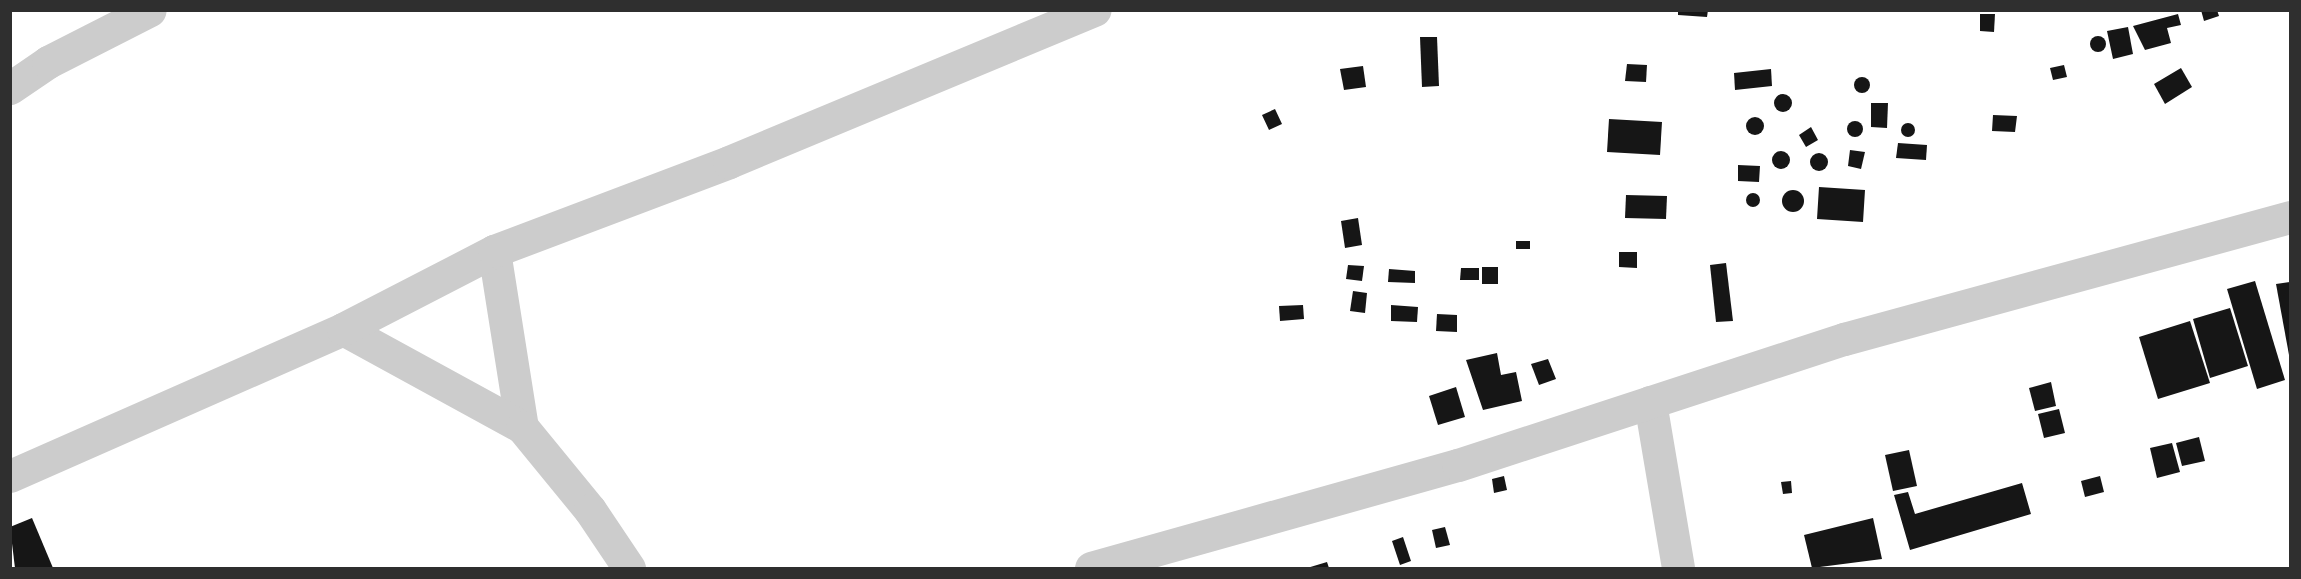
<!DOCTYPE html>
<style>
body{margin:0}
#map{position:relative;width:2301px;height:579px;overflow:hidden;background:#fff;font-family:"Exo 2",sans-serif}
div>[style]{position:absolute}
.building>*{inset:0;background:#161616}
.round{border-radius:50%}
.street>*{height:33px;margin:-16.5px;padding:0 16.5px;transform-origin:16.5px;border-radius:16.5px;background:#ccc}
span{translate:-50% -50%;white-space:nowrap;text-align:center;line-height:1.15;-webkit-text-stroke:6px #fff;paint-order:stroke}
.frame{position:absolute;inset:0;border:12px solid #2f2f2f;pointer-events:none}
</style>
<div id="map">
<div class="building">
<i style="clip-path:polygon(1678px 10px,1708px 10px,1707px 17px,1678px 15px)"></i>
<i style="clip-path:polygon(2201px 10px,2217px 10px,2219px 16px,2204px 21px)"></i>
<i style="clip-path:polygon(1980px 14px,1995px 14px,1994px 32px,1980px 31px)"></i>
<i style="clip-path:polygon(2178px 14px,2181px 25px,2167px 28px,2171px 43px,2145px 50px,2133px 26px)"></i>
<i style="clip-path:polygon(2128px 27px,2133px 54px,2113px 59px,2107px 31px)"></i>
<i class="round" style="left:2090px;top:36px;width:16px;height:16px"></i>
<i style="clip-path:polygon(1420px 37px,1437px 37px,1439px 86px,1422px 87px)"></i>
<i style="clip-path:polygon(1627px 64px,1647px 65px,1646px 82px,1625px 81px)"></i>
<i style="clip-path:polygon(2064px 65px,2067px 77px,2053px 80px,2050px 68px)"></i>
<i style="clip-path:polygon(1363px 66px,1366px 87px,1344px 90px,1340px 69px)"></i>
<i style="clip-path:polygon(2181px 68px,2192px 87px,2165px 104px,2154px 84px)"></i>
<i style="clip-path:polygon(1771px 69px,1772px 86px,1735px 90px,1734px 73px)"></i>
<i class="round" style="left:1854px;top:77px;width:16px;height:16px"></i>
<i class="round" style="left:1774px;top:94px;width:18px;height:18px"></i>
<i style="clip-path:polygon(1871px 103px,1888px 103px,1887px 128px,1871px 127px)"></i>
<i style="clip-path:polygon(1275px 109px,1282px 124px,1269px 130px,1262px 115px)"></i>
<i style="clip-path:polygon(1993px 115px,2017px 116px,2015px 132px,1992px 131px)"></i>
<i class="round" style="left:1746px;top:117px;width:18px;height:18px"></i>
<i style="clip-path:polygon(1609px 119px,1662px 122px,1660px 155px,1607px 152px)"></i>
<i class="round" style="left:1847px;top:121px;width:16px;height:16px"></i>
<i class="round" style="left:1901px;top:123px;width:14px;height:14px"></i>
<i style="clip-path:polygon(1811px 127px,1818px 140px,1806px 147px,1799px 135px)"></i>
<i style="clip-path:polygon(1898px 143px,1927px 145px,1926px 160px,1896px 158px)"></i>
<i style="clip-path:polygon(1850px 150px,1865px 152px,1861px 169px,1848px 166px)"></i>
<i class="round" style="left:1772px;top:151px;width:18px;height:18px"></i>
<i class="round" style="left:1810px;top:153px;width:18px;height:18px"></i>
<i style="clip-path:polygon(1738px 165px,1760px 166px,1759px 182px,1738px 181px)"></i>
<i style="clip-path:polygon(1819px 187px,1865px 190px,1863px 222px,1817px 219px)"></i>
<i class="round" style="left:1782px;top:190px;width:22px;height:22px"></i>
<i class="round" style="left:1746px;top:193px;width:14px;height:14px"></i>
<i style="clip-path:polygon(1626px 195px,1667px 196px,1666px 219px,1625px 218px)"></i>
<i style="clip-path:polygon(1358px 218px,1362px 245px,1345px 248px,1341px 221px)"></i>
<i style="clip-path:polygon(1516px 241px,1530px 241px,1530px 249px,1516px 249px)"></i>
<i style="clip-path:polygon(1619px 252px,1637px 252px,1637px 268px,1619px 267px)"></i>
<i style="clip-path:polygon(1726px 263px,1733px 321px,1716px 322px,1710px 265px)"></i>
<i style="clip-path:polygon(1348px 265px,1364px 266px,1362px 281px,1346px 279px)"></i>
<i style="clip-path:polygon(1482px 267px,1498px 267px,1498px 284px,1482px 284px)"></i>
<i style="clip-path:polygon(1461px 268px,1479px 268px,1479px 280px,1460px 280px)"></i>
<i style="clip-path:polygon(1389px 269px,1415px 271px,1415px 283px,1388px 282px)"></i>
<i style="clip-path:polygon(2255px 281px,2285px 380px,2257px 389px,2227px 289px)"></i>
<i style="clip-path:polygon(2290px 282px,2290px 355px,2289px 355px,2276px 284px)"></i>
<i style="clip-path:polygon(1353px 291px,1367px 293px,1365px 313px,1350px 311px)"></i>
<i style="clip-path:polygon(1303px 305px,1304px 319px,1280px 321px,1279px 306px)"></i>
<i style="clip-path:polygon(1391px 305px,1418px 307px,1417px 322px,1391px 321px)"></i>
<i style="clip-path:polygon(2230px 308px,2248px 366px,2210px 378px,2193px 319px)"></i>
<i style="clip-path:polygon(1437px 314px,1457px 315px,1457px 332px,1436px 331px)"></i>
<i style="clip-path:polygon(2190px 321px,2210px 383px,2158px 399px,2139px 337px)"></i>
<i style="clip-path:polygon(1497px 353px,1501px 375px,1516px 372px,1522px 401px,1483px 410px,1466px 360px)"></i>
<i style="clip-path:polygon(1548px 359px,1556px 379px,1539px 385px,1531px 364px)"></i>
<i style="clip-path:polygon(2051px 382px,2056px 406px,2035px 411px,2029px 388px)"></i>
<i style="clip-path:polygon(1456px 387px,1465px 417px,1438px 425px,1429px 396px)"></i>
<i style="clip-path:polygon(2059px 409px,2065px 433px,2044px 438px,2038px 414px)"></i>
<i style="clip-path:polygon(2199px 437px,2205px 461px,2182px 466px,2176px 443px)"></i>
<i style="clip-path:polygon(2172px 443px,2180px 472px,2157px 478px,2150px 448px)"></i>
<i style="clip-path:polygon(1909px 450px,1917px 486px,1893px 491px,1885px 455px)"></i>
<i style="clip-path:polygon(1504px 476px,1507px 490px,1494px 493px,1492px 479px)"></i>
<i style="clip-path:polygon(2100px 476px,2104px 492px,2085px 497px,2081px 481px)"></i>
<i style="clip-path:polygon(1791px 481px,1792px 493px,1783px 494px,1781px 482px)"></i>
<i style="clip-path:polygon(2022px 483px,2031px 514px,1910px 550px,1894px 495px,1908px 492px,1915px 514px)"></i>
<i style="clip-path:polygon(32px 518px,53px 568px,15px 568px,10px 527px)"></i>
<i style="clip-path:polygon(1873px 518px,1882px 559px,1812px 568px,1804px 535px)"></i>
<i style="clip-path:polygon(1445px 527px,1450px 545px,1436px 548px,1432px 530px)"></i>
<i style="clip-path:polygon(1403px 537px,1411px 561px,1400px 565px,1392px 541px)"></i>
<i style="clip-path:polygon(1327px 562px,1329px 568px,1307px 568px)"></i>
</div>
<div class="street">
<i style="left:10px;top:88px;width:46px;rotate:-34.4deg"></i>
<i style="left:48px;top:62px;width:114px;rotate:-27deg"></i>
<i style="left:494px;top:251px;width:178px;rotate:81deg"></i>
<i style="left:343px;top:329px;width:204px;rotate:28.7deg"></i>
<i style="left:522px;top:427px;width:107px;rotate:50.7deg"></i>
<i style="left:590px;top:510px;width:70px;rotate:56.1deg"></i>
<i style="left:1650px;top:402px;width:168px;rotate:80.4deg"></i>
<i style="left:10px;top:476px;width:364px;rotate:-23.8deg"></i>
<i style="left:343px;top:329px;width:170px;rotate:-27.3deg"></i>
<i style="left:494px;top:251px;width:251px;rotate:-20.7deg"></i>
<i style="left:729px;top:162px;width:396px;rotate:-22.6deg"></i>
<i style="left:1091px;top:568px;width:381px;rotate:-15.7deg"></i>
<i style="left:1458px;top:465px;width:406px;rotate:-18.1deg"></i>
<i style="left:1844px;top:339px;width:462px;rotate:-15.3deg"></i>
</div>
<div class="frame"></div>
</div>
